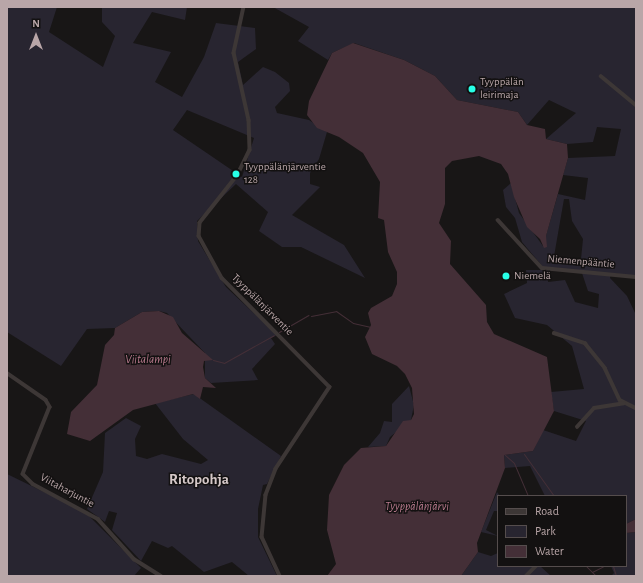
<!DOCTYPE html>
<meta charset="utf-8">
<style>
body{margin:0}
#map{position:relative;width:643px;height:583px;overflow:hidden;background:#181616;font-family:"Alegreya Sans",sans-serif}
div>[style]{position:absolute}
.green>*{inset:0;background:#282530}
.water>*{inset:0;background:#442f37}
.stream>*{height:1px;margin:-0.5px;padding:0 0.5px;transform-origin:0.5px;border-radius:0.5px;background:#442f37}
.street>*{height:3.5px;margin:-1.75px;padding:0 1.75px;transform-origin:1.75px;border-radius:1.75px;background:#3d3736}
.dots>*{width:11px;height:11px;translate:-50% -50%;box-sizing:border-box;border:2px solid #131111;border-radius:50%}
span{translate:-50% -50%;white-space:nowrap;text-align:center;line-height:1.15;-webkit-text-stroke:3px #131111;paint-order:stroke}
.poi-label{font-size:11px;color:#b9a6a8}
.left{translate:0 -50%;text-align:left}
.street-label{font-size:11px;color:#b9a6a8}
.water-label{font-size:12px;color:#b87a8d;font-style:italic}
.district-label{font-size:15px;color:#d5c8c8;font-weight:700}
.frame{position:absolute;inset:0;border:8px solid #b9a6a8;pointer-events:none}
.legend{position:absolute;left:497px;top:495px;width:130px;height:72px;box-sizing:border-box;background:#131111;border:1px solid #554d4d;margin:0;padding:5px 7px;list-style:none;font-size:12px;color:#b9a6a8}
.legend li{display:flex;align-items:center;gap:8px;height:20px}
.legend b{width:20px;border:1px solid #554d4d}
.north{position:absolute;left:16px;top:16px;width:40px;height:40px;-webkit-text-stroke:3px #131111;paint-order:stroke;rotate:0deg;font-size:11px;font-weight:700;line-height:16px;text-align:center;color:#b9a6a8}
.north::after{content:'';display:block;margin:auto;width:14px;height:18px;background:#b9a6a8;clip-path:polygon(50% 0,100% 100%,50% 72%,0 100%)}
</style>
<div id="map">
<div class="green">
<i style="clip-path:polygon(evenodd,7px 7px,57px 7px,49px 32px,103px 67px,115px 36px,102px 22px,102px 7px,187px 7px,185px 20px,152px 12px,133px 43px,171px 52px,155px 82px,182px 97px,204px 57px,216px 23px,255px 28px,256px 49px,238px 62px,243px 85px,263px 67px,275px 72px,289px 83px,290px 91px,275px 107px,277px 113px,309px 120px,327px 132px,319px 159px,310px 173px,310px 184px,320px 187px,292px 215px,344px 245px,365px 278px,301px 247px,282px 247px,259px 231px,268px 212px,236px 184px,197px 221px,198px 241px,226px 287px,277px 335px,271px 338px,275px 344px,252px 369px,258px 380px,211px 383px,205px 378px,205px 353px,167px 313px,159px 311px,142px 312px,115px 328px,87px 329px,61px 366px,7px 332px,7px 7px,187px 110px,254px 138px,242px 177px,173px 130px,187px 110px)"></i>
<i style="clip-path:polygon(evenodd,273px 7px,636px 7px,636px 276px,611px 273px,610px 278px,627px 296px,636px 315px,636px 519px,626px 524px,626px 496px,545px 496px,530px 466px,505px 468px,504px 455px,533px 451px,543px 430px,576px 441px,586px 421px,554px 411px,551px 392px,584px 389px,572px 346px,547px 325px,515px 318px,504px 294px,527px 283px,526px 270px,542px 270px,543px 267px,522px 242px,515px 218px,506px 207px,503px 190px,511px 183px,519px 213px,543px 246px,558px 194px,585px 200px,588px 178px,563px 175px,568px 158px,615px 156px,621px 129px,597px 127px,593px 142px,567px 144px,546px 139px,576px 113px,549px 100px,527px 125px,518px 112px,457px 100px,435px 76px,404px 60px,354px 43px,332px 53px,328px 60px,298px 41px,309px 27px,273px 7px,564px 199px,569px 199px,572px 221px,583px 239px,581px 259px,571px 258px,569px 264px,553px 262px,564px 199px,273px 7px,549px 270px,582px 273px,588px 291px,599px 294px,598px 308px,575px 302px,565px 280px,548px 282px,549px 270px)"></i>
<i style="clip-path:polygon(409px 386px,414px 405px,411px 420px,390px 437px,386px 446px,368px 447px,380px 433px,384px 421px,392px 422px,392px 404px)"></i>
<i style="clip-path:polygon(194px 394px,281px 456px,267px 484px,263px 485px,258px 509px,258px 537px,277px 576px,249px 576px,232px 562px,204px 572px,172px 546px,168px 548px,152px 541px,141px 561px,112px 530px,117px 513px,109px 511px,105px 522px,87px 509px,103px 472px,105px 433px,126px 418px,141px 426px,135px 439px,136px 456px,147px 459px,162px 454px,201px 464px,208px 460px,183px 439px,155px 403px)"></i>
<i style="clip-path:polygon(7px 474px,85px 512px,141px 568px,134px 576px,7px 576px)"></i>
<i style="clip-path:polygon(497px 492px,500px 496px,498px 511px,494px 511px,486px 530px,498px 536px,481px 532px)"></i>
<i style="clip-path:polygon(636px 532px,636px 576px,611px 576px,614px 573px,611px 566px,626px 566px,626px 533px)"></i>
<i style="clip-path:polygon(478px 552px,491px 556px,498px 553px,498px 566px,540px 566px,551px 576px,461px 576px)"></i>
</div>
<div class="water">
<i style="clip-path:polygon(353px 43px,404px 60px,435px 76px,457px 100px,518px 112px,527px 125px,545px 129px,546px 139px,567px 144px,568px 158px,546px 236px,547px 247px,544px 248px,540px 239px,527px 227px,514px 197px,508px 174px,501px 164px,479px 156px,452px 161px,445px 168px,445px 204px,439px 223px,451px 241px,450px 264px,486px 305px,487px 322px,494px 334px,547px 357px,554px 411px,533px 451px,504px 455px,505px 468px,477px 543px,478px 552px,461px 576px,327px 576px,336px 564px,327px 530px,329px 495px,344px 465px,361px 448px,386px 446px,403px 421px,411px 420px,414px 414px,412px 388px,405px 374px,397px 366px,372px 354px,365px 337px,371px 325px,368px 313px,371px 308px,392px 296px,397px 284px,397px 272px,388px 252px,384px 220px,378px 218px,380px 182px,363px 153px,339px 137px,317px 128px,307px 115px,309px 101px,332px 53px)"></i>
<i style="clip-path:polygon(142px 312px,159px 311px,173px 317px,182px 333px,213px 360px,204px 361px,203px 367px,205px 378px,216px 388px,203px 387px,200px 399px,193px 394px,133px 410px,90px 441px,67px 434px,71px 412px,97px 385px,105px 345px,114px 335px,115px 328px)"></i>
<i style="clip-path:polygon(636px 519px,636px 532px,626px 533px,626px 524px)"></i>
</div>
<div class="stream">
<i style="left:311px;top:316px;width:25px;rotate:-11deg"></i>
<i style="left:336px;top:311px;width:21px;rotate:35deg"></i>
<i style="left:353px;top:323px;width:17px;rotate:13deg"></i>
<i style="left:279px;top:332px;width:34px;rotate:-30deg"></i>
<i style="left:213px;top:360px;width:11px;rotate:15deg"></i>
<i style="left:224px;top:363px;width:57px;rotate:-29.2deg"></i>
<i style="left:504px;top:454px;width:13px;rotate:42deg"></i>
<i style="left:514px;top:463px;width:36px;rotate:67deg"></i>
<i style="left:524px;top:454px;width:52px;rotate:54.5deg"></i>
<i style="left:586px;top:566px;width:14px;rotate:45deg"></i>
<i style="left:613px;top:566px;width:10px;rotate:73deg"></i>
<i style="left:592px;top:572px;width:13px;rotate:-27deg"></i>
</div>
<div class="street">
<i style="left:244px;top:7px;width:47px;rotate:102.3deg"></i>
<i style="left:234px;top:53px;width:69px;rotate:77.4deg"></i>
<i style="left:249px;top:120px;width:30px;rotate:88deg"></i>
<i style="left:250px;top:150px;width:28px;rotate:116deg"></i>
<i style="left:238px;top:175px;width:61px;rotate:128.4deg"></i>
<i style="left:200px;top:223px;width:13px;rotate:94deg"></i>
<i style="left:199px;top:236px;width:48px;rotate:61.3deg"></i>
<i style="left:222px;top:278px;width:153px;rotate:45.3deg"></i>
<i style="left:330px;top:387px;width:98px;rotate:123.4deg"></i>
<i style="left:276px;top:469px;width:28px;rotate:111deg"></i>
<i style="left:266px;top:495px;width:42px;rotate:95.4deg"></i>
<i style="left:262px;top:537px;width:43px;rotate:65.2deg"></i>
<i style="left:601px;top:76px;width:45px;rotate:39.6deg"></i>
<i style="left:498px;top:220px;width:65px;rotate:47.5deg"></i>
<i style="left:542px;top:268px;width:94px;rotate:5.5deg"></i>
<i style="left:554px;top:333px;width:33px;rotate:18deg"></i>
<i style="left:585px;top:343px;width:32px;rotate:51deg"></i>
<i style="left:605px;top:368px;width:35px;rotate:65deg"></i>
<i style="left:620px;top:400px;width:18px;rotate:27deg"></i>
<i style="left:7px;top:373px;width:47px;rotate:34.7deg"></i>
<i style="left:46px;top:400px;width:8px;rotate:60deg"></i>
<i style="left:50px;top:407px;width:72px;rotate:111.9deg"></i>
<i style="left:23px;top:474px;width:14px;rotate:45deg"></i>
<i style="left:33px;top:484px;width:74px;rotate:28.3deg"></i>
<i style="left:98px;top:519px;width:54px;rotate:48deg"></i>
<i style="left:134px;top:559px;width:32px;rotate:32deg"></i>
<i style="left:577px;top:427px;width:25px;rotate:-48deg"></i>
<i style="left:594px;top:408px;width:30px;rotate:-9deg"></i>
<i style="left:526px;top:576px;width:14px;rotate:-45deg"></i>
</div>
<div class="dots">
<i style="left:472px;top:89px;background:#27ffe7"></i>
<i style="left:236px;top:174px;background:#27ffe7"></i>
<i style="left:506px;top:276px;background:#27ffe7"></i>
</div>
<div class="poi-label">
<span class="left" style="left:480px;top:89px">Tyyppälän<br>leirimaja</span>
<span class="left" style="left:244px;top:174px">Tyyppälänjärventie<br>128</span>
<span class="left" style="left:514px;top:276px">Niemelä</span>
</div>
<div class="street-label">
<span style="left:581px;top:262px;rotate:5deg">Niemenpääntie</span>
<span style="left:262px;top:305px;rotate:45deg">Tyyppälänjärventie</span>
<span style="left:67px;top:491px;rotate:28deg">Viitaharjuntie</span>
</div>
<div class="water-label">
<span style="left:148px;top:360px">Viitalampi</span>
<span style="left:417px;top:507px">Tyyppälänjärvi</span>
</div>
<div class="district-label">
<span style="left:199px;top:480px">Ritopohja</span>
</div>
<div class="frame"></div>
<ul class="legend">
<li><b style="height:5px;background:#3d3736"></b>Road</li>
<li><b style="height:11px;background:#282530"></b>Park</li>
<li><b style="height:11px;background:#442f37"></b>Water</li>
</ul>
<div class="north">N</div>
</div>
